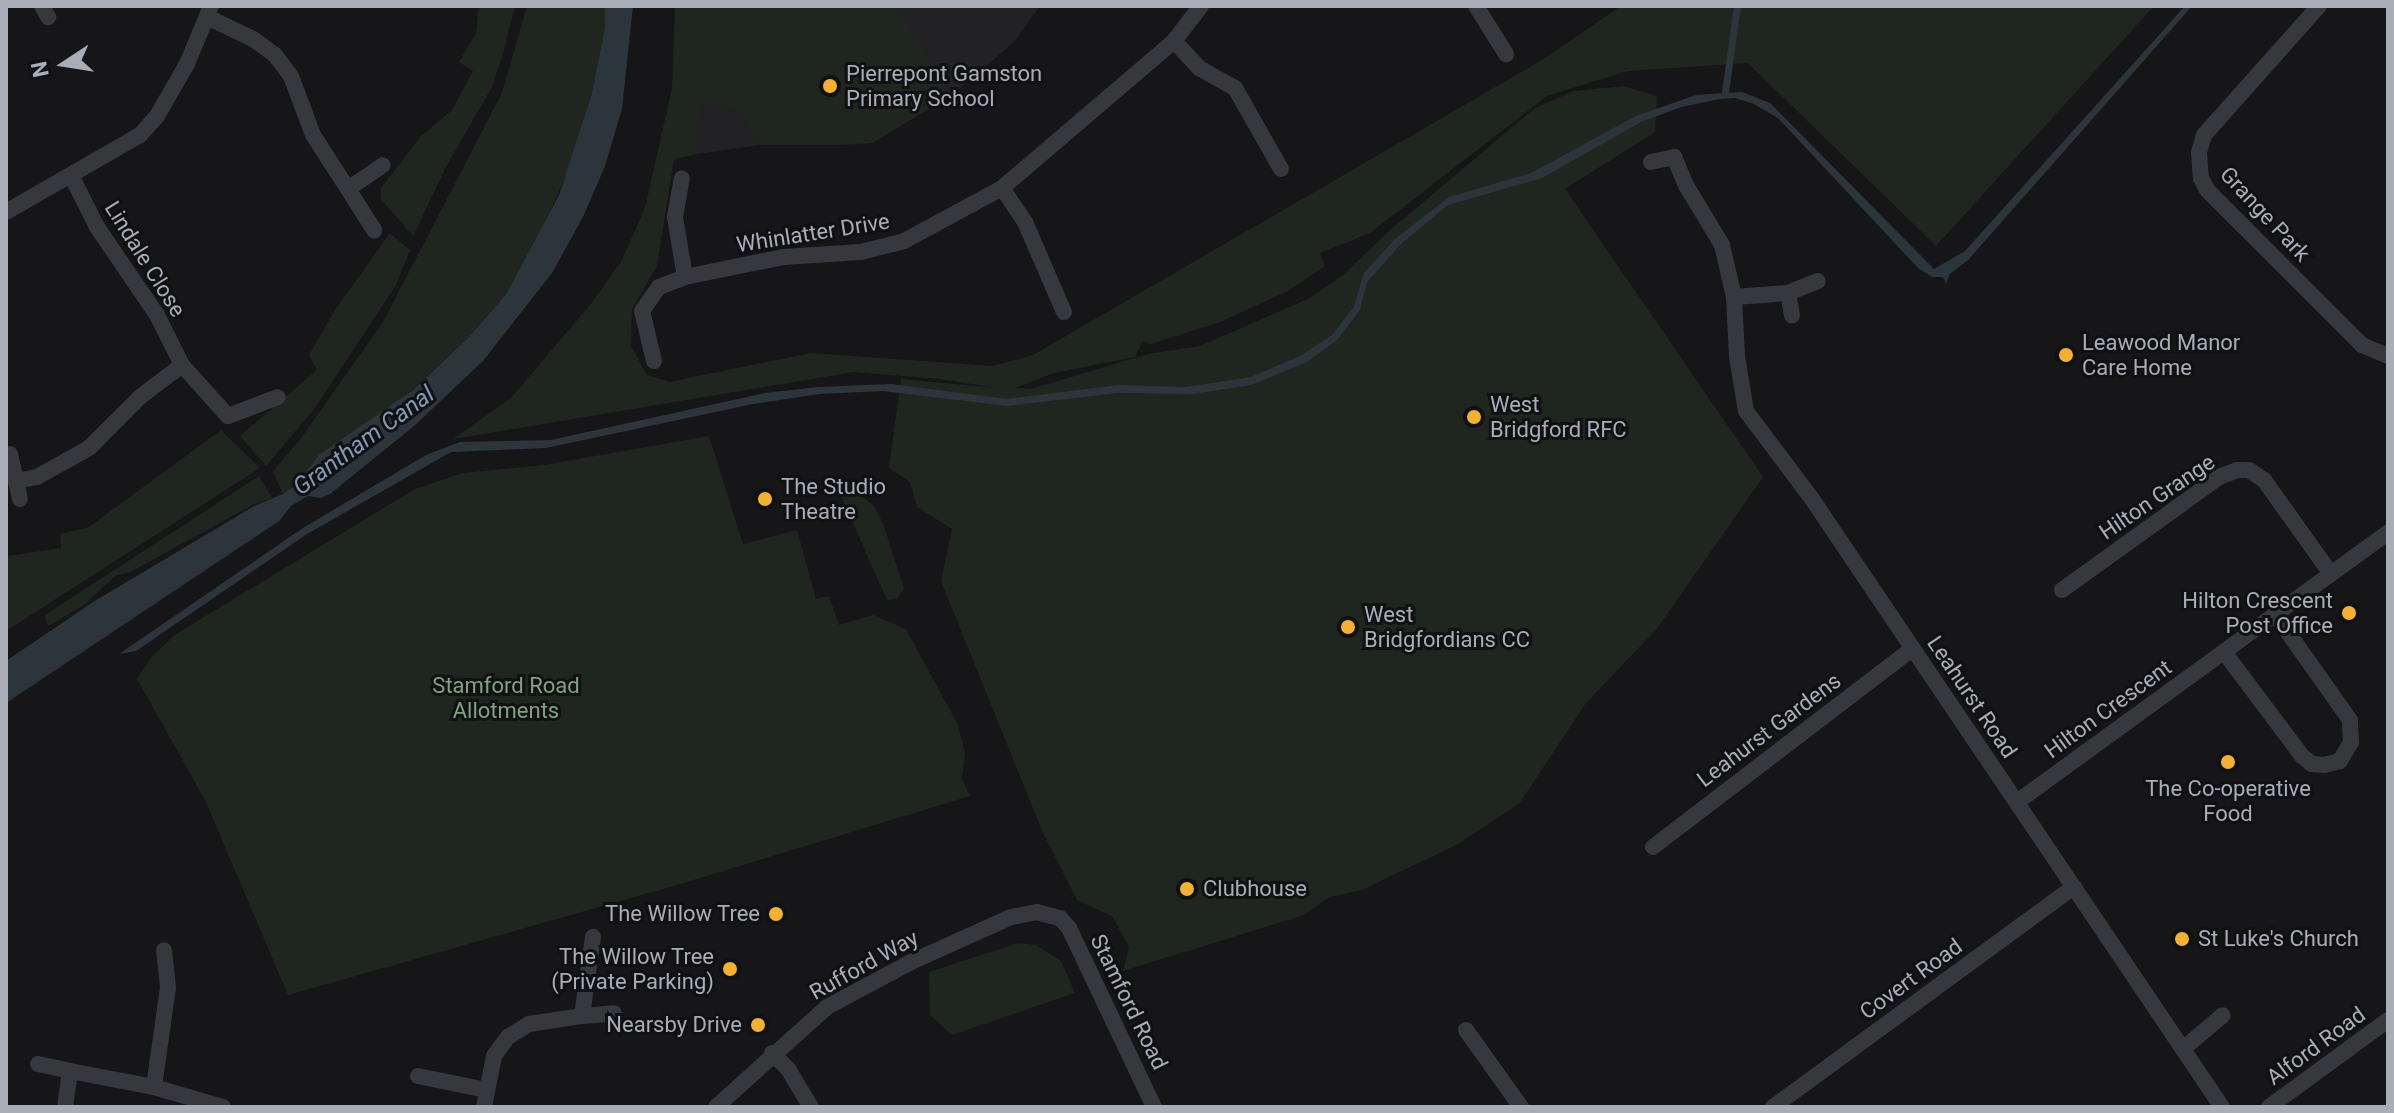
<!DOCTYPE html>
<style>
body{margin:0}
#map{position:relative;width:2394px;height:1113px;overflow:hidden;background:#161618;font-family:Roboto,sans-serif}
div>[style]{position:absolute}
.built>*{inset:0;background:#222225}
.green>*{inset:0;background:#1e261f}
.water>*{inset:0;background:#2c353c}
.stream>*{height:7px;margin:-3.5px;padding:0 3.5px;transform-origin:3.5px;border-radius:3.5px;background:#2c353c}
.street>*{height:16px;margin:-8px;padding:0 8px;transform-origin:8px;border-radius:8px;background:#37383d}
.dots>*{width:22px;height:22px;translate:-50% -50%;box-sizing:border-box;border:4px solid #111113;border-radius:50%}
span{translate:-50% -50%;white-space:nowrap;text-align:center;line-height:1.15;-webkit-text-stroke:6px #111113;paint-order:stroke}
.poi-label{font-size:22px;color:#a8adb8}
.left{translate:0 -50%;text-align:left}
.right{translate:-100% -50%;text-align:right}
.street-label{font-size:22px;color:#a8adb8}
.park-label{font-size:22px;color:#7fa381}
.water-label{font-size:24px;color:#7f9bb3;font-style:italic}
.frame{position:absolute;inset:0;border:8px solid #a8adb8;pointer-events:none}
.north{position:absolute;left:24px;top:24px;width:80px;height:80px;-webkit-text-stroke:6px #111113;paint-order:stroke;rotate:258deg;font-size:22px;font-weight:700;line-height:32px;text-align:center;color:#a8adb8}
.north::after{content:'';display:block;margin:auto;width:28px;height:36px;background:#a8adb8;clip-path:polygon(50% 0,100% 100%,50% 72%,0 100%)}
</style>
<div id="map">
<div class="built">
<i style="clip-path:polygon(699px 6px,1040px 6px,1013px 43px,952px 95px,872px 143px,760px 145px,697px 154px)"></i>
</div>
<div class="green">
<i style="clip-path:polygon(479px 6px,515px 6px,504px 50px,492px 87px,446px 167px,413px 236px,381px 199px,381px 188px,421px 136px,452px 110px,473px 71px,459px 62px,476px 33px)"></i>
<i style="clip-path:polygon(527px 6px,605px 6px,605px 27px,591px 97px,576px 151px,540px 235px,507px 293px,470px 336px,412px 390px,283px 494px,273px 471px,299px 441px,383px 322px,502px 93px)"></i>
<i style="clip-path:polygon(675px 6px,895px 6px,952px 95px,872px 143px,841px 145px,760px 145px,738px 109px,700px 101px,697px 154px,674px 159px,657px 266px,632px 309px,631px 346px,647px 375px,669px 382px,811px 353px,993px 366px,1033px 355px,1542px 60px,1621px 6px,2154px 6px,1936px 246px,1748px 63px,1628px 71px,1547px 96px,1370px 233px,1320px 253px,1325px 266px,1288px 291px,1220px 322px,1151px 344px,1143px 341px,1135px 357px,1054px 373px,1015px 388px,1031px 389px,1148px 354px,1200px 346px,1310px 298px,1343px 275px,1389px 231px,1535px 108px,1574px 91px,1624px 86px,1657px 96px,1655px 132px,1565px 189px,1763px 477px,1656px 630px,1586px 703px,1519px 804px,1458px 844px,1362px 890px,1329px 897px,1304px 915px,1123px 971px,1129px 947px,1112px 916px,1077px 900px,1043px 833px,941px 581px,952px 529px,917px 507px,910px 482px,889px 468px,901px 379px,997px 388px,940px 379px,854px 372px,453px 439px,511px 398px,590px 305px,621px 262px,645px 208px,672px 88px)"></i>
<i style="clip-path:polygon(390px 233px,410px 250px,396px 285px,315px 408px,266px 466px,240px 436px,317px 370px,309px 355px,335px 310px)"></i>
<i style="clip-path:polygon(221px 430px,260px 468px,6px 631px,6px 552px,8px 556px,61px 548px,60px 534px,89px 527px)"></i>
<i style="clip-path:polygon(709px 436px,743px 544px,797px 530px,816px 599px,829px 596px,839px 625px,873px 615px,906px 629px,958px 725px,965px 753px,962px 779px,970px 796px,677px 885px,288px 995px,205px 800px,137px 679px,152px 656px,176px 634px,415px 489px,462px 473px,544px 465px)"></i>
<i style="clip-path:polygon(259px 476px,272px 498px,254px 504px,129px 573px,116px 575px,84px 605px,48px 626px,45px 615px)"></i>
<i style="clip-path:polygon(846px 493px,861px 495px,875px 507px,884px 526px,904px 589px,897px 599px,887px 600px,840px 494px)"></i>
<i style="clip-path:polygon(1019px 943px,1036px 945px,1061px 961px,1075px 993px,952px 1035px,930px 1015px,929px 972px)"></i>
</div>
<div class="water">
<i style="clip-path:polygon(605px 6px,633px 6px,622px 109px,605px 166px,583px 217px,552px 273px,483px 361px,414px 426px,330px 494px,321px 498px,308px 496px,291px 506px,279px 521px,6px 703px,6px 661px,93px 602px,256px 505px,283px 494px,299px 482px,319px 455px,413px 390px,470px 336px,507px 293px,559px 195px,591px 97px,605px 27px)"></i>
<i style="clip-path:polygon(2185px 6px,2192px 6px,1968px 260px,1950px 274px,1946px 284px,1943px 277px,1932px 277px,1918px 268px,1778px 118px,1754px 104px,1735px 98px,1720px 99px,1681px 107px,1641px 122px,1542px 178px,1448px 205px,1402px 243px,1367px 282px,1360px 310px,1337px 340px,1307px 362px,1251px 385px,1192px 394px,1117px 393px,1007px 406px,883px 391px,819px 394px,753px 404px,546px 448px,451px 452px,307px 534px,136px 651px,119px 654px,303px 528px,426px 455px,460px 442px,551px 440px,765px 393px,818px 387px,891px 384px,1007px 399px,1118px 385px,1186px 387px,1251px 377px,1300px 356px,1332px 335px,1354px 307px,1364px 273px,1395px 239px,1449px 197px,1531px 173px,1636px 116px,1696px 95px,1742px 92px,1770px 103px,1934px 269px,1965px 251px)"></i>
</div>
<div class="stream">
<i style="left:1725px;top:92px;width:87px;rotate:-82.1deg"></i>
</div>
<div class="street">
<i style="left:42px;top:6px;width:13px;rotate:61deg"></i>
<i style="left:1476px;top:6px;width:57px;rotate:58deg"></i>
<i style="left:2319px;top:6px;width:173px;rotate:131.7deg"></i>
<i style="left:2204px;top:135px;width:18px;rotate:106deg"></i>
<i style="left:2199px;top:152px;width:26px;rotate:86deg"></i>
<i style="left:2201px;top:178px;width:13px;rotate:63deg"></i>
<i style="left:2207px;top:190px;width:219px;rotate:45deg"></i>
<i style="left:2362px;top:345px;width:28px;rotate:23deg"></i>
<i style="left:207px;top:17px;width:51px;rotate:25.6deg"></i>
<i style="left:253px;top:39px;width:27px;rotate:36deg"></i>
<i style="left:275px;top:55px;width:26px;rotate:53deg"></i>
<i style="left:291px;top:76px;width:63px;rotate:69.6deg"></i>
<i style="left:313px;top:135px;width:64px;rotate:57.1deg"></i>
<i style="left:348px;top:189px;width:42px;rotate:-34.4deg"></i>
<i style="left:1174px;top:41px;width:37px;rotate:47deg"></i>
<i style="left:1199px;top:68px;width:41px;rotate:29.1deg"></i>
<i style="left:1235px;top:88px;width:93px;rotate:60.4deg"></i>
<i style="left:1651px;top:162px;width:24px;rotate:-12deg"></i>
<i style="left:1674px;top:157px;width:33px;rotate:67deg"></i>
<i style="left:1687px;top:187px;width:68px;rotate:58.9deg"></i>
<i style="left:1722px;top:245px;width:53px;rotate:77deg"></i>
<i style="left:1734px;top:297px;width:60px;rotate:87.1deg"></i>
<i style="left:1737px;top:357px;width:55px;rotate:80.5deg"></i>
<i style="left:1746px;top:411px;width:110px;rotate:53.1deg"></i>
<i style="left:1812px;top:499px;width:733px;rotate:56.01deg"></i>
<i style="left:1002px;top:188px;width:41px;rotate:55.9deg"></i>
<i style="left:1025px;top:222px;width:98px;rotate:66.6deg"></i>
<i style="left:348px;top:189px;width:49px;rotate:57.6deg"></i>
<i style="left:6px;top:212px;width:155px;rotate:-29.9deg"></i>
<i style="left:140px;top:135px;width:25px;rotate:-48deg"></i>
<i style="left:157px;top:116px;width:60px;rotate:-60deg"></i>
<i style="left:187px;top:64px;width:63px;rotate:-67.5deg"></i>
<i style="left:685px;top:277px;width:100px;rotate:-11.5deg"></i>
<i style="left:783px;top:257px;width:78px;rotate:-3.7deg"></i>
<i style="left:861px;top:252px;width:44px;rotate:-14.3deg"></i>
<i style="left:904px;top:241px;width:111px;rotate:-28.4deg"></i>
<i style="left:1002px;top:188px;width:226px;rotate:-40.5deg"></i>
<i style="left:1174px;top:41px;width:44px;rotate:-52.4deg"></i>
<i style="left:1788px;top:293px;width:23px;rotate:80deg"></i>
<i style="left:1734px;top:297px;width:54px;rotate:-4.2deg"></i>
<i style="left:1788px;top:293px;width:32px;rotate:-22deg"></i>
<i style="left:654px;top:361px;width:51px;rotate:-103.5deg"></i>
<i style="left:642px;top:311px;width:29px;rotate:-55deg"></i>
<i style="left:659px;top:287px;width:28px;rotate:-21deg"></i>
<i style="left:685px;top:277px;width:61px;rotate:-99.5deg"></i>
<i style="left:675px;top:217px;width:39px;rotate:-80deg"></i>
<i style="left:182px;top:365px;width:69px;rotate:48deg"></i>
<i style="left:228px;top:416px;width:53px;rotate:-20.8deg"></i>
<i style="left:10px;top:454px;width:46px;rotate:77.5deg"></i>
<i style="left:16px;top:481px;width:21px;rotate:-11deg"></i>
<i style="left:37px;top:477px;width:60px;rotate:-29.1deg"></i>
<i style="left:89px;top:448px;width:72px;rotate:-45deg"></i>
<i style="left:140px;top:397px;width:53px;rotate:-37.3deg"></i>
<i style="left:182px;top:365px;width:56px;rotate:-116.6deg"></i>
<i style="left:157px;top:315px;width:107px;rotate:-124.3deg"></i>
<i style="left:97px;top:227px;width:58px;rotate:-116.6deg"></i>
<i style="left:2062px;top:590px;width:193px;rotate:-35.7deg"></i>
<i style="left:2219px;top:477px;width:19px;rotate:-21deg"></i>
<i style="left:2237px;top:470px;width:12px"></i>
<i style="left:2249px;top:470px;width:18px;rotate:34deg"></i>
<i style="left:2264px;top:480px;width:115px;rotate:54.5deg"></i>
<i style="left:2224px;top:652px;width:130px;rotate:53.1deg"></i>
<i style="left:2302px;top:756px;width:13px;rotate:39deg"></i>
<i style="left:2312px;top:764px;width:12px;rotate:5deg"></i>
<i style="left:2324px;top:765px;width:16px;rotate:-14deg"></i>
<i style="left:2340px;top:761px;width:22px;rotate:-60deg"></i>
<i style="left:2351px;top:742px;width:22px;rotate:-93deg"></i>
<i style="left:2350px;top:720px;width:130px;rotate:-125.3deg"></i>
<i style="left:2017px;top:802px;width:459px;rotate:-36deg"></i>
<i style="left:1653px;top:847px;width:327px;rotate:-37.4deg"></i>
<i style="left:582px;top:1016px;width:32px;rotate:-5deg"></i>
<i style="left:1466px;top:1030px;width:95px;rotate:54.5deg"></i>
<i style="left:2183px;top:1049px;width:52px;rotate:-40.4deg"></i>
<i style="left:772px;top:1053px;width:23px;rotate:45deg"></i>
<i style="left:788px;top:1069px;width:44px;rotate:58.8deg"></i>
<i style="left:38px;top:1064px;width:33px;rotate:12deg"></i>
<i style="left:418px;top:1076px;width:69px;rotate:11.6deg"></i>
<i style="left:154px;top:1087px;width:100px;rotate:-82deg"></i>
<i style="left:168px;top:988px;width:38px;rotate:-96deg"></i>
<i style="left:65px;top:1107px;width:36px;rotate:-82deg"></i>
<i style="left:70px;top:1071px;width:86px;rotate:10.8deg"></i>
<i style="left:154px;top:1087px;width:72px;rotate:16.2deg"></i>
<i style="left:484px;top:1107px;width:52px;rotate:-78.9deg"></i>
<i style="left:494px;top:1056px;width:24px;rotate:-54deg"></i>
<i style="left:508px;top:1037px;width:25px;rotate:-32deg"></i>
<i style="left:529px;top:1024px;width:54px;rotate:-8.6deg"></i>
<i style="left:582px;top:1016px;width:80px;rotate:-82.1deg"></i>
<i style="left:716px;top:1107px;width:149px;rotate:-42deg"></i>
<i style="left:827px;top:1007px;width:95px;rotate:-28.2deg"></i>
<i style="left:911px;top:962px;width:110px;rotate:-24.2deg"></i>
<i style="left:1011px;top:917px;width:26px;rotate:-11deg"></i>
<i style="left:1037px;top:912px;width:24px;rotate:15deg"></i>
<i style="left:1060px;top:918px;width:13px;rotate:48deg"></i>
<i style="left:1069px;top:928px;width:198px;rotate:64.6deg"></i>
<i style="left:1773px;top:1107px;width:373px;rotate:-36.2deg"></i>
<i style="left:2269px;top:1107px;width:147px;rotate:-36.2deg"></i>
</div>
<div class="dots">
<i style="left:830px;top:86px;background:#f2b134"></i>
<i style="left:2066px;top:355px;background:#f2b134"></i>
<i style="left:1474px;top:417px;background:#f2b134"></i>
<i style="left:765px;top:499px;background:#f2b134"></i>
<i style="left:2349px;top:613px;background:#f2b134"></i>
<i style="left:1348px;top:627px;background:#f2b134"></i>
<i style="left:2228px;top:762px;background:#f2b134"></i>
<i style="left:1187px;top:889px;background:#f2b134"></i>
<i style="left:776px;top:914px;background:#f2b134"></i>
<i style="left:2182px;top:939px;background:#f2b134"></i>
<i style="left:730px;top:969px;background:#f2b134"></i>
<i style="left:758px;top:1025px;background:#f2b134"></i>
</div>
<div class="poi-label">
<span class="left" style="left:846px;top:86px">Pierrepont Gamston<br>Primary School</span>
<span class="left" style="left:2082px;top:355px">Leawood Manor<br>Care Home</span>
<span class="left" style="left:1490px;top:417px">West<br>Bridgford RFC</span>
<span class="left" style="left:781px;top:499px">The Studio<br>Theatre</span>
<span class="right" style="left:2333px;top:613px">Hilton Crescent<br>Post Office</span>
<span class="left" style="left:1364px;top:627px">West<br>Bridgfordians CC</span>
<span style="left:2228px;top:801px">The Co-operative<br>Food</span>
<span class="left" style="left:1203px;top:889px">Clubhouse</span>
<span class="right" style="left:760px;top:914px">The Willow Tree</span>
<span class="left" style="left:2198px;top:939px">St Luke's Church</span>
<span class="right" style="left:714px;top:969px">The Willow Tree<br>(Private Parking)</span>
<span class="right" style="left:742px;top:1025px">Nearsby Drive</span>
</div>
<div class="street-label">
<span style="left:2265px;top:214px;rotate:47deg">Grange Park</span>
<span style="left:813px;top:233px;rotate:-9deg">Whinlatter Drive</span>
<span style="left:145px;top:259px;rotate:58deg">Lindale Close</span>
<span style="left:2157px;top:497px;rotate:-34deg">Hilton Grange</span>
<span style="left:1972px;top:697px;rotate:56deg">Leahurst Road</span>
<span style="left:2108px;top:709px;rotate:-36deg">Hilton Crescent</span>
<span style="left:1769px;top:730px;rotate:-37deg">Leahurst Gardens</span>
<span style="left:864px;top:965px;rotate:-29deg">Rufford Way</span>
<span style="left:1911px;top:979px;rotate:-36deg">Covert Road</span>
<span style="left:1129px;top:1002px;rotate:64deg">Stamford Road</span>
<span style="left:2316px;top:1046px;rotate:-36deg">Alford Road</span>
</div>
<div class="park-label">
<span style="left:506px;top:698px">Stamford Road<br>Allotments</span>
</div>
<div class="water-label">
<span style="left:364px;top:441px;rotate:-36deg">Grantham Canal</span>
</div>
<div class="frame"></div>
<div class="north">N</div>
</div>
